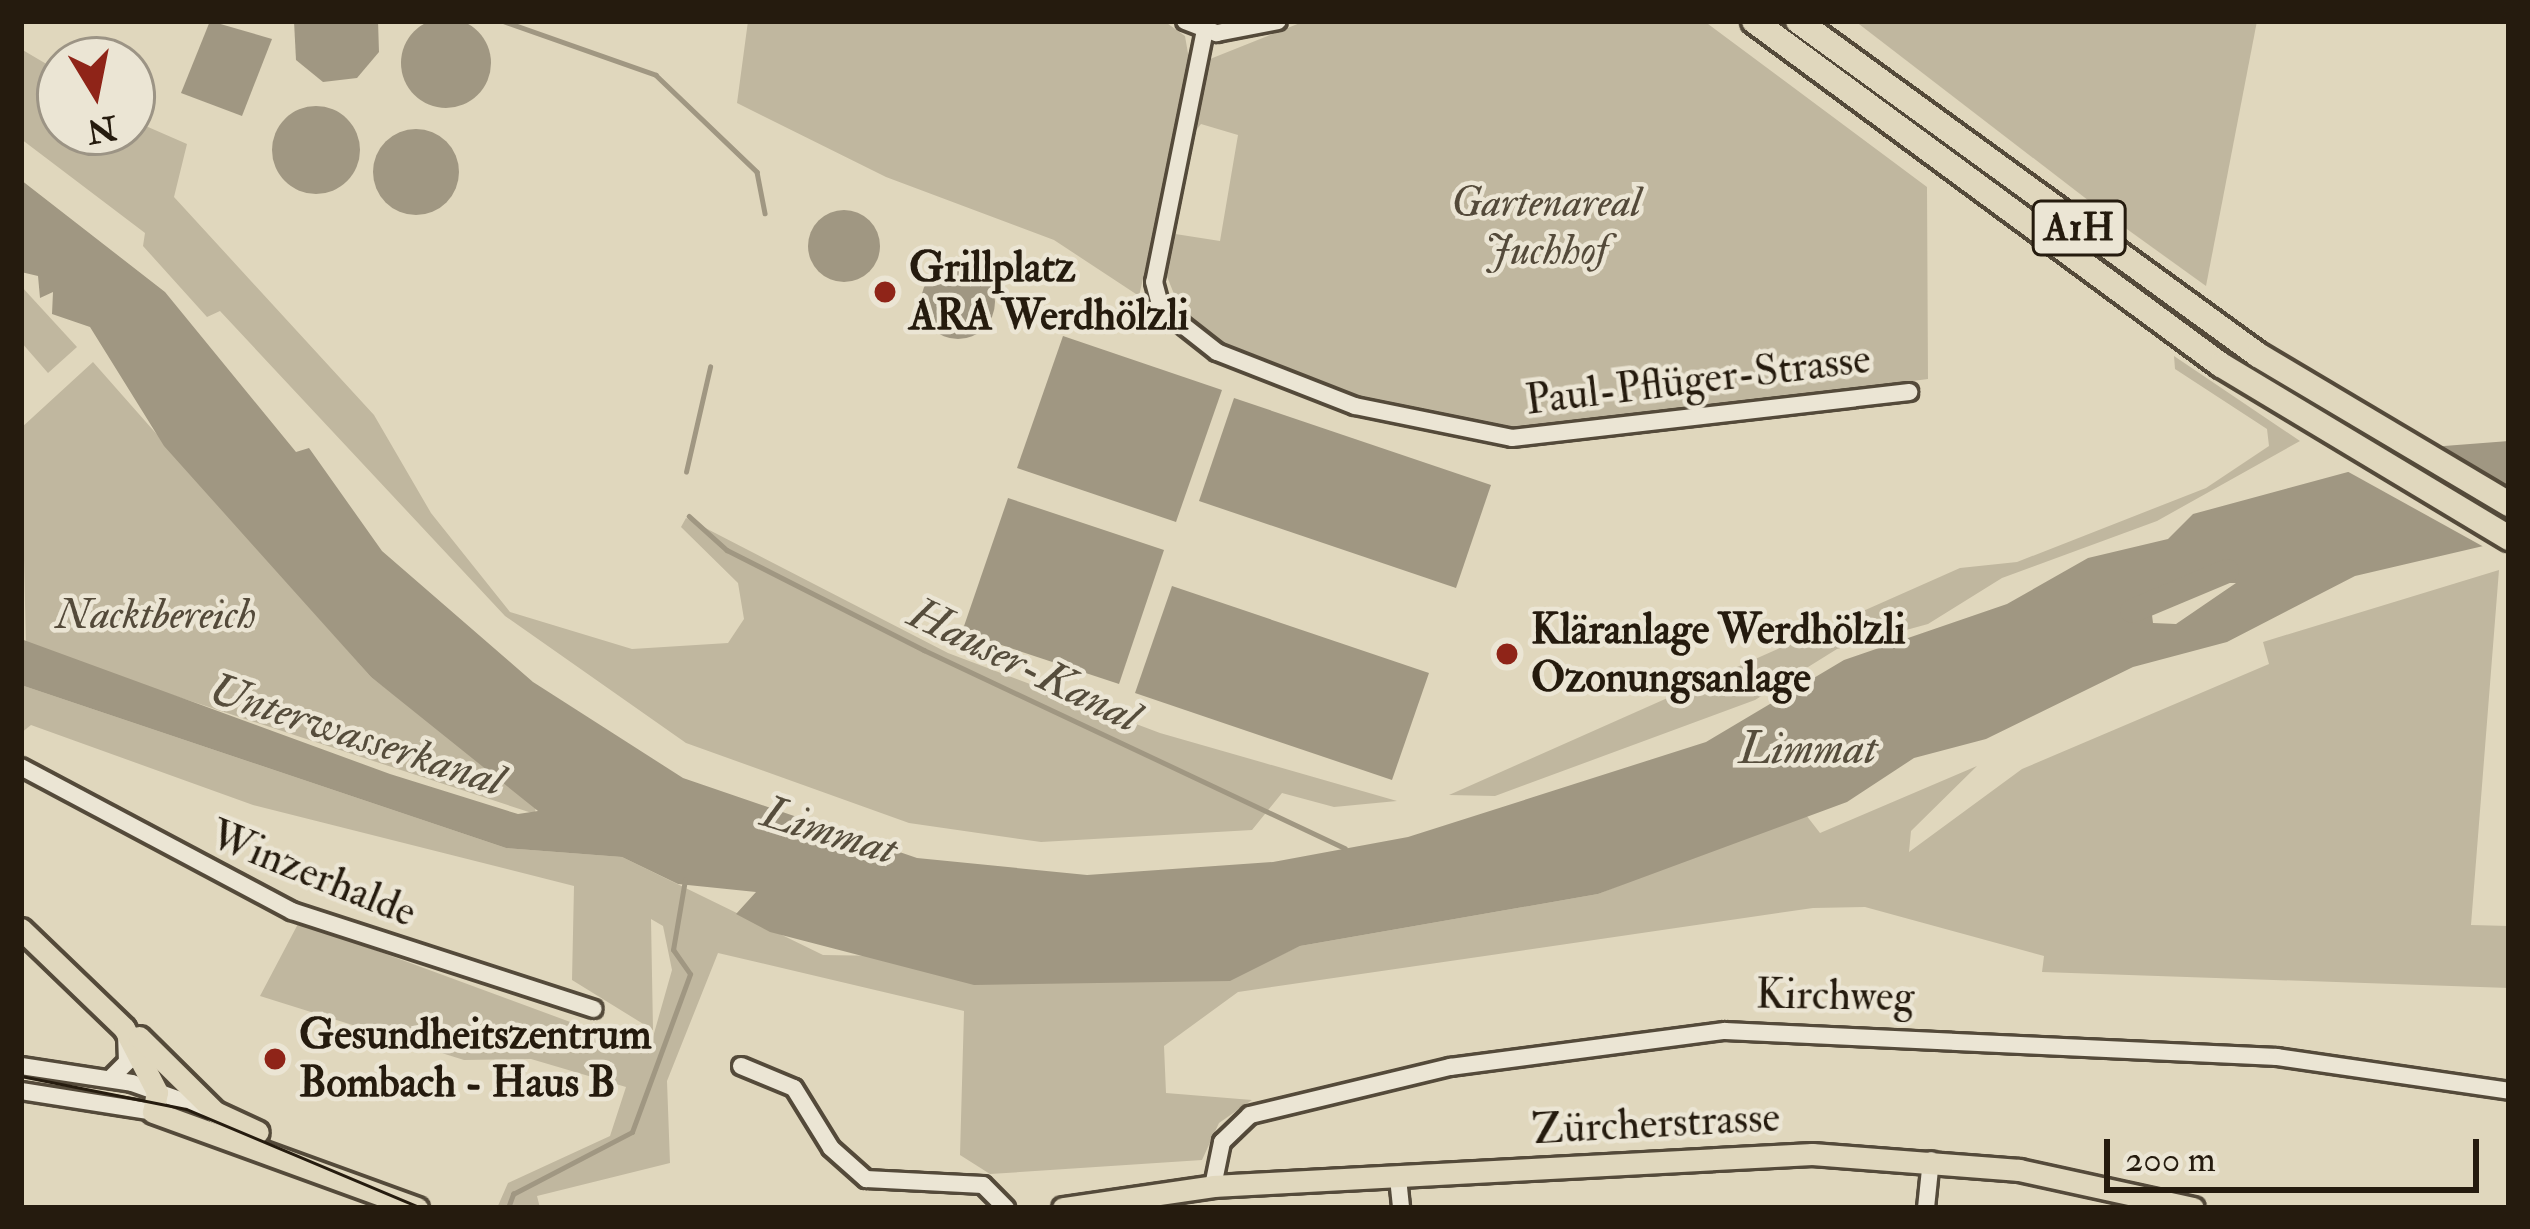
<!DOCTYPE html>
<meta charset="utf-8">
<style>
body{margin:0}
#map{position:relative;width:2530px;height:1229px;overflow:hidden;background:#e0d7bd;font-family:"IM FELL Double Pica",serif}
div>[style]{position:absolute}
.green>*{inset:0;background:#c0b79f}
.water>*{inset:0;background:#a09782}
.round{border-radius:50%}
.pier>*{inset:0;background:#e0d7bd}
.stream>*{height:4.5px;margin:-2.25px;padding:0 2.25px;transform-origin:2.25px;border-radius:2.25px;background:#a09782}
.river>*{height:24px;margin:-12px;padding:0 12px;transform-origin:12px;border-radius:12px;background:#a09782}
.roads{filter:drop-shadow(3px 0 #544a3a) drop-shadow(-3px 0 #544a3a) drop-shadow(0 3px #544a3a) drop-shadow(0 -3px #544a3a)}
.minor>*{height:16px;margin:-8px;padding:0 8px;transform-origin:8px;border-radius:8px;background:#ebe5d4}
.major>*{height:21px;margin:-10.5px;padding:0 10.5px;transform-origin:10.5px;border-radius:10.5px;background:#e0d7bd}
.highway>*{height:24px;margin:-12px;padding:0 12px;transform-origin:12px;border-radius:12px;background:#e0d7bd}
.tram>*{height:3px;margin:-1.5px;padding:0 1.5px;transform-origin:1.5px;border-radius:1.5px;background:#251b0e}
.dots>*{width:33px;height:33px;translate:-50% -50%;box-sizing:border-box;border:6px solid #ebe5d4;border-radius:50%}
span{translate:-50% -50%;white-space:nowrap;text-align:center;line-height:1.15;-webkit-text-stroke:9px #ebe5d4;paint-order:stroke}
.shield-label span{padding:3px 9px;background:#ebe5d4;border:3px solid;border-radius:9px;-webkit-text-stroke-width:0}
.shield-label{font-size:39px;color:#251b0e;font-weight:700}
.park-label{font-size:42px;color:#544a3a;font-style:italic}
.poi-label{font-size:42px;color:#251b0e;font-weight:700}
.left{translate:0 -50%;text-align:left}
.street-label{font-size:42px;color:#251b0e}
.water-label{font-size:45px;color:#564d3c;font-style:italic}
.frame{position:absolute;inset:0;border:24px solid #251b0e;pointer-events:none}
.north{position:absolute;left:36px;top:36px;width:120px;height:120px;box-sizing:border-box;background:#ebe5d4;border:3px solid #9c9485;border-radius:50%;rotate:170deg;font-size:33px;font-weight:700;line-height:48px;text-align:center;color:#251b0e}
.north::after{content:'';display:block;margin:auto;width:42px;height:54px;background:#8f2418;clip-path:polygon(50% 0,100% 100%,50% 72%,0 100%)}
.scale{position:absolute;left:2104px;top:1139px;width:375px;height:54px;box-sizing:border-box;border:6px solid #251b0e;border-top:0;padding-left:15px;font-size:36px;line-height:42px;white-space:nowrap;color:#251b0e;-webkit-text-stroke:9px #ebe5d4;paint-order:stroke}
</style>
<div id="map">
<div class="green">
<i style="clip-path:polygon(748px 21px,1164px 21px,1185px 36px,1191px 71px,1139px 296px,1054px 240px,886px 177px,737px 103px)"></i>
<i style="clip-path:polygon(1305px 21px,1704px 21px,1927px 187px,1928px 379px,1525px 432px,1341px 394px,1225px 348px,1184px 319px,1164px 269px,1169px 233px,1220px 241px,1238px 135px,1201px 124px,1193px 134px,1210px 59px)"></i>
<i style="clip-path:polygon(1855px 21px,2257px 21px,2206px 286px,2106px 214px)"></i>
<i style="clip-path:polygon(21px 49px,60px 72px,60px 132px,132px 132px,132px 120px,187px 144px,174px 197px,374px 415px,431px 513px,510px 612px,632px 649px,728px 643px,744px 619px,738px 583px,681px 527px,686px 518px,948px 653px,1160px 733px,1397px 801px,1334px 807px,1282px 793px,1252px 830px,1041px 842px,909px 823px,686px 743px,505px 616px,220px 311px,207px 317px,143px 246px,145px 233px,21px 139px)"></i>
<i style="clip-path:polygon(21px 286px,77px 347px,48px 373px,21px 342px)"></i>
<i style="clip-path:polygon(2174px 356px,2300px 441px,2157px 521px,2002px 578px,1928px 624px,1837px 649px,1755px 700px,1495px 796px,1449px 795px,1960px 568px,2017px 562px,2206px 488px,2269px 446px,2267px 429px,2175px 369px)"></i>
<i style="clip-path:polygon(93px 362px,371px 677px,536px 804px,535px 814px,26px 647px,21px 428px)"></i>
<i style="clip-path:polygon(2499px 570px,2471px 925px,2509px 926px,2509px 988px,2042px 972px,2044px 956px,1865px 907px,1813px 908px,1238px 992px,1164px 1046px,1166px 1093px,1252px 1100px,1219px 1123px,1202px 1160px,990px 1174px,960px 1155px,964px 1011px,718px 953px,667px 1081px,670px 1163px,537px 1196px,540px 1208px,497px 1208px,508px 1183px,610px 1136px,626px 1087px,531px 1059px,464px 1060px,260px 996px,299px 922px,649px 1051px,672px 970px,663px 926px,651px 919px,653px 1030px,572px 980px,574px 886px,253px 805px,31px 725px,21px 733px,21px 685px,506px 848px,622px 857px,823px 955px,1266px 962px,1300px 946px,1598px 894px,1792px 817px,1806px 815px,1820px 833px,1977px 766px,1911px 831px,1909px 852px,2022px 769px,2269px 664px,2263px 642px)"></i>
</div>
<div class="water">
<i class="round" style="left:401px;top:18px;width:90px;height:90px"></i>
<i style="clip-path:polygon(210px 21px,272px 39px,242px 116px,181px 93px)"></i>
<i style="clip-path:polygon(294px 21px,378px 21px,379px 52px,357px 78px,323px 82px,296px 60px)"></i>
<i class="round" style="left:272px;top:106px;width:88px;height:88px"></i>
<i class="round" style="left:373px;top:129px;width:86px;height:86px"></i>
<i style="clip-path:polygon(evenodd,21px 180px,165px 292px,296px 452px,309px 448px,382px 551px,533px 682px,683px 778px,917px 858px,1087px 875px,1273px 862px,1408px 837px,1706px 742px,1844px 660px,2007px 604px,2088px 558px,2168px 539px,2193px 514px,2444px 446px,2509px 441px,2509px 540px,2355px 576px,2227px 642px,2133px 667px,1986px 739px,1914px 758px,1847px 802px,1598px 894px,1300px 946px,1230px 981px,974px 985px,770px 932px,736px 914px,756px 892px,678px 884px,622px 857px,506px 848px,21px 685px,21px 639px,390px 774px,518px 814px,538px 811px,371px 677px,164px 446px,90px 327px,52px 314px,53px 292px,40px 298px,38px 276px,21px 272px,21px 180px,2193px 583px,2236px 583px,2176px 624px,2153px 623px,2151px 607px,2193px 583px)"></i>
<i class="round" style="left:808px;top:210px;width:72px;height:72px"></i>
<i class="round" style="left:921px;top:265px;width:74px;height:74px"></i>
<i style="clip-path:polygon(1063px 336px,1222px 390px,1176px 522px,1017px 468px)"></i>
<i style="clip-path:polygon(1234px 398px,1491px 485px,1456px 588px,1199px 501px)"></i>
<i style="clip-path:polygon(1008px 498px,1164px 550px,1119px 684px,962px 632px)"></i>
<i style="clip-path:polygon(1172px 586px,1429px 673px,1392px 780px,1135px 693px)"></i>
</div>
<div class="pier">
<i style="clip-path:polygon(2429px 443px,2509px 487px,2509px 546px,2484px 547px,2334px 464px)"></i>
</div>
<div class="stream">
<i style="left:503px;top:21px;width:162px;rotate:19.4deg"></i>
<i style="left:656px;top:75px;width:140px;rotate:43.8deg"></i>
<i style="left:757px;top:172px;width:42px;rotate:79deg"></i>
<i style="left:686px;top:472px;width:108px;rotate:-77.1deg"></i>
<i style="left:689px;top:516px;width:51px;rotate:41.8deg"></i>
<i style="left:727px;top:550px;width:221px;rotate:26.9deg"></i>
<i style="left:924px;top:650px;width:465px;rotate:25.2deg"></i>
<i style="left:508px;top:1208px;width:15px;rotate:-70deg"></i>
<i style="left:513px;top:1194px;width:134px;rotate:-27.5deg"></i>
<i style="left:632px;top:1132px;width:168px;rotate:-69.8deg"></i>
<i style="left:690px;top:974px;width:29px;rotate:-125deg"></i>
<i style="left:673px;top:950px;width:71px;rotate:-80.3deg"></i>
</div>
<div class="river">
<i style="left:2132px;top:611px;width:103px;rotate:-22.8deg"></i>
</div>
<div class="roads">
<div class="minor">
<i style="left:1185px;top:21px;width:34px;rotate:21deg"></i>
<i style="left:1217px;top:33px;width:62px;rotate:-11.1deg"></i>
<i style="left:1205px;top:30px;width:257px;rotate:101.4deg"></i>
<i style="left:1154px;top:282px;width:27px;rotate:75deg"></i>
<i style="left:1161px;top:308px;width:71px;rotate:38.2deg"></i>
<i style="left:1217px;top:352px;width:148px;rotate:21.4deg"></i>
<i style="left:1355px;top:406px;width:160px;rotate:11.5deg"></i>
<i style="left:1512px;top:438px;width:400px;rotate:-6.6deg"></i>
<i style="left:21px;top:767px;width:307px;rotate:28deg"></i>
<i style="left:292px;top:911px;width:317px;rotate:18deg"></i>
<i style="left:21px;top:1066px;width:112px;rotate:8.7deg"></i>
<i style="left:132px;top:1083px;width:87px;rotate:19.5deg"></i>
<i style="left:741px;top:1066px;width:57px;rotate:22.5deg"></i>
<i style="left:794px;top:1088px;width:70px;rotate:58.3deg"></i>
<i style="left:831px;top:1148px;width:47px;rotate:41.5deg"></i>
<i style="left:866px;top:1179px;width:117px;rotate:2.9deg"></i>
<i style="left:983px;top:1185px;width:33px;rotate:45deg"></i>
<i style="left:110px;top:1079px;width:24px;rotate:-45deg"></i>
<i style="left:127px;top:1062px;width:27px;rotate:-92deg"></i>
<i style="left:21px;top:1091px;width:134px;rotate:9deg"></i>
<i style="left:1398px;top:1178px;width:30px;rotate:84deg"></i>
<i style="left:1213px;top:1186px;width:45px;rotate:-78.4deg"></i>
<i style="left:1222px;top:1142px;width:39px;rotate:-44deg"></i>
<i style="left:1250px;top:1115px;width:206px;rotate:-13.5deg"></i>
<i style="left:1450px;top:1067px;width:277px;rotate:-7.5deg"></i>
<i style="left:1725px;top:1031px;width:553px;rotate:2.7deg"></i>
<i style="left:2277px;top:1057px;width:234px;rotate:8.3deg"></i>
<i style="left:1926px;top:1208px;width:48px;rotate:-84.1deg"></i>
</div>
<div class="major">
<i style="left:21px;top:929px;width:143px;rotate:43.9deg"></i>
<i style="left:124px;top:1028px;width:72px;rotate:62.7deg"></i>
<i style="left:157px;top:1092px;width:20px;rotate:101deg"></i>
<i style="left:153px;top:1112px;width:281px;rotate:20deg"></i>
<i style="left:139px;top:1037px;width:107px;rotate:44.6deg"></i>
<i style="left:215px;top:1112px;width:47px;rotate:24.9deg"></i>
<i style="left:1063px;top:1208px;width:152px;rotate:-8.3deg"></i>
<i style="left:1213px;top:1186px;width:600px;rotate:-3.06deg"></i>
<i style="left:1812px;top:1154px;width:208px;rotate:4.4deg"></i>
<i style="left:2019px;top:1170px;width:178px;rotate:12.3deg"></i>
</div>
<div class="highway">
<i style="left:1754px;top:21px;width:580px;rotate:36.38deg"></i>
<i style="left:2221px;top:365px;width:336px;rotate:31deg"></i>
<i style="left:1798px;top:21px;width:568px;rotate:35.98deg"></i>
<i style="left:2258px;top:355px;width:292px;rotate:30.7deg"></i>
</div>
</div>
<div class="tram">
<i style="left:21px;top:1076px;width:168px;rotate:11.3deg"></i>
<i style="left:186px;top:1109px;width:256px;rotate:22.8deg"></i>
</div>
<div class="dots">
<i style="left:885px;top:292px;background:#8f2418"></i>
<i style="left:1507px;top:654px;background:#8f2418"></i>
<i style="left:275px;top:1059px;background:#8f2418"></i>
</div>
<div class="shield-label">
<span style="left:2079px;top:228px">A1H</span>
</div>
<div class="park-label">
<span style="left:1546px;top:227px">Gartenareal<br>Juchhof</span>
<span style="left:156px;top:615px">Nacktbereich</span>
</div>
<div class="poi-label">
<span class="left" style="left:909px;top:292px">Grillplatz<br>ARA Werdhölzli</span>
<span class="left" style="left:1531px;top:654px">Kläranlage Werdhölzli<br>Ozonungsanlage</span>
<span class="left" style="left:299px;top:1059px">Gesundheitszentrum<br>Bombach - Haus B</span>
</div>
<div class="street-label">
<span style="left:1698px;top:380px;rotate:-7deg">Paul-Pflüger-Strasse</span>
<span style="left:313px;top:874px;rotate:22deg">Winzerhalde</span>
<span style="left:1835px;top:996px;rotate:1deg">Kirchweg</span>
<span style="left:1656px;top:1124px;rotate:-3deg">Zürcherstrasse</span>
</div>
<div class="water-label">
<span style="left:1024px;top:666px;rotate:26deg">Hauser-Kanal</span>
<span style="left:356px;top:736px;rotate:18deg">Unterwasserkanal</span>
<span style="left:1808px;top:750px">Limmat</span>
<span style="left:829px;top:832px;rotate:17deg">Limmat</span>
</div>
<div class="frame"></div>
<div class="north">N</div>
<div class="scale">200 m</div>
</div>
